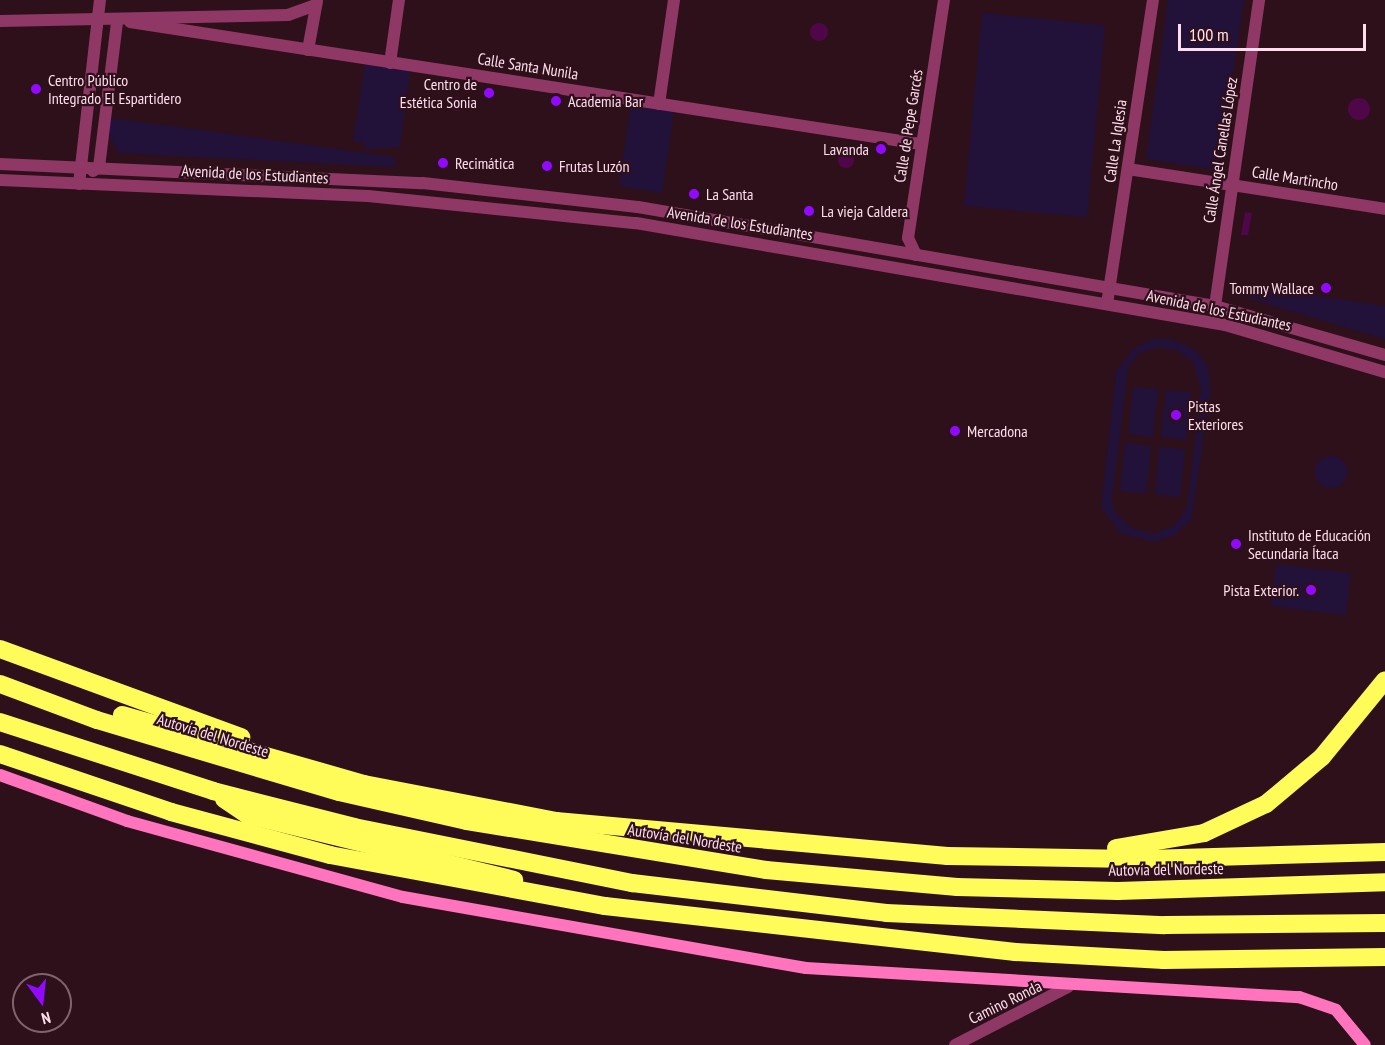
<!DOCTYPE html>
<meta charset="utf-8">
<style>
body{margin:0}
#map{position:relative;width:1385px;height:1045px;overflow:hidden;background:#2e101b;font-family:"PT Sans Narrow",sans-serif}
div>[style]{position:absolute}
.green>*{inset:0;background:#221239}
.round{border-radius:50%}
.water>*{inset:0;background:#50074a}
.minor>*{height:12px;margin:-6px;padding:0 6px;transform-origin:6px;border-radius:6px;background:#903865}
.secondary>*{height:12px;margin:-6px;padding:0 6px;transform-origin:6px;border-radius:6px;background:#ff74bd}
.motorway>*{height:18px;margin:-9px;padding:0 9px;transform-origin:9px;border-radius:9px;background:#fffb58}
.dots>*{width:16px;height:16px;translate:-50% -50%;box-sizing:border-box;border:3px solid #2e101b;border-radius:50%}
span{translate:-50% -50%;white-space:nowrap;text-align:center;line-height:1.15;-webkit-text-stroke:4.5px #2e101b;paint-order:stroke}
.street-label{font-size:16px;color:#ffddec}
.poi-label{font-size:16px;color:#ffddec}
.left{translate:0 -50%;text-align:left}
.right{translate:-100% -50%;text-align:right}
.north{position:absolute;left:12px;top:973px;width:60px;height:60px;box-sizing:border-box;background:#2e101b;border:2px solid #82626f;border-radius:50%;rotate:165deg;font-size:16px;font-weight:700;line-height:24px;text-align:center;color:#ffddec}
.north::after{content:'';display:block;margin:auto;width:21px;height:27px;background:#9109ff;clip-path:polygon(50% 0,100% 100%,50% 72%,0 100%)}
.scale{position:absolute;left:1178px;top:24px;width:188px;height:27px;box-sizing:border-box;border:3px solid #ffddec;border-top:0;padding-left:8px;font-size:18px;line-height:21px;white-space:nowrap;color:#ffddec;-webkit-text-stroke:4px #2e101b;paint-order:stroke}
</style>
<div id="map">
<div class="green">
<i style="clip-path:polygon(1168px 0,1244px 0,1218px 170px,1146px 159px)"></i>
<i style="clip-path:polygon(982px 13px,1105px 25px,1087px 217px,964px 206px)"></i>
<i style="clip-path:polygon(365px 64px,410px 71px,400px 147px,364px 149px,365px 143px,353px 142px)"></i>
<i style="clip-path:polygon(631px 104px,674px 110px,662px 193px,619px 186px)"></i>
<i style="clip-path:polygon(113px 118px,395px 157px,395px 167px,118px 153px,104px 124px)"></i>
<i style="clip-path:polygon(1233px 283px,1385px 306px,1385px 339px,1234px 294px)"></i>
<i style="clip-path:polygon(evenodd,1152px 339px,1171px 339px,1196px 350px,1208px 367px,1211px 391px,1191px 520px,1175px 535px,1155px 542px,1120px 533px,1101px 507px,1116px 372px,1133px 349px,1152px 339px,1158px 347px,1176px 350px,1193px 362px,1201px 389px,1187px 508px,1173px 526px,1153px 534px,1132px 528px,1114px 511px,1112px 501px,1128px 367px,1139px 353px,1158px 347px)"></i>
<i style="clip-path:polygon(1133px 387px,1158px 389px,1153px 437px,1128px 434px)"></i>
<i style="clip-path:polygon(1166px 390px,1191px 392px,1186px 440px,1161px 437px)"></i>
<i style="clip-path:polygon(1125px 443px,1151px 446px,1146px 493px,1120px 491px)"></i>
<i style="clip-path:polygon(1159px 447px,1185px 449px,1180px 497px,1155px 494px)"></i>
<i class="round" style="left:1315px;top:456px;width:32px;height:32px"></i>
<i style="clip-path:polygon(1276px 564px,1351px 573px,1346px 615px,1271px 606px)"></i>
</div>
<div class="water">
<i class="round" style="left:810px;top:23px;width:18px;height:18px"></i>
<i class="round" style="left:450px;top:97px;width:14px;height:14px"></i>
<i class="round" style="left:1348px;top:98px;width:22px;height:22px"></i>
<i class="round" style="left:838px;top:152px;width:16px;height:16px"></i>
<i style="clip-path:polygon(1245px 212px,1252px 213px,1248px 235px,1241px 235px)"></i>
</div>
<div class="minor">
<i style="left:0;top:21px;width:288px;rotate:-1.2deg"></i>
<i style="left:288px;top:15px;width:30px;rotate:-20deg"></i>
<i style="left:130px;top:22px;width:800px;rotate:8.77deg"></i>
<i style="left:308px;top:50px;width:50px;rotate:-79.6deg"></i>
<i style="left:390px;top:63px;width:64px;rotate:-81.9deg"></i>
<i style="left:659px;top:104px;width:105px;rotate:-81.8deg"></i>
<i style="left:0;top:164px;width:423px;rotate:2.6deg"></i>
<i style="left:423px;top:183px;width:216px;rotate:6.4deg"></i>
<i style="left:638px;top:207px;width:585px;rotate:9.74deg"></i>
<i style="left:1215px;top:306px;width:177px;rotate:16.1deg"></i>
<i style="left:1128px;top:169px;width:260px;rotate:8.8deg"></i>
<i style="left:93px;top:171px;width:7px;rotate:-34deg"></i>
<i style="left:99px;top:167px;width:146px;rotate:-82.9deg"></i>
<i style="left:0;top:180px;width:368px;rotate:2.5deg"></i>
<i style="left:368px;top:196px;width:269px;rotate:5.8deg"></i>
<i style="left:636px;top:223px;width:598px;rotate:9.82deg"></i>
<i style="left:1225px;top:325px;width:167px;rotate:16.4deg"></i>
<i style="left:79px;top:184px;width:185px;rotate:-83.5deg"></i>
<i style="left:916px;top:255px;width:19px;rotate:-115deg"></i>
<i style="left:908px;top:238px;width:241px;rotate:-81.4deg"></i>
<i style="left:1107px;top:304px;width:307px;rotate:-81.4deg"></i>
<i style="left:1215px;top:306px;width:309px;rotate:-81.8deg"></i>
<i style="left:955px;top:1045px;width:127px;rotate:-27.2deg"></i>
</div>
<div class="secondary">
<i style="left:0;top:775px;width:135px;rotate:19.9deg"></i>
<i style="left:127px;top:821px;width:286px;rotate:15.4deg"></i>
<i style="left:403px;top:897px;width:409px;rotate:10deg"></i>
<i style="left:806px;top:968px;width:494px;rotate:3.4deg"></i>
<i style="left:1299px;top:997px;width:39px;rotate:19deg"></i>
<i style="left:1336px;top:1010px;width:45px;rotate:50.4deg"></i>
</div>
<div class="motorway">
<i style="left:0;top:649px;width:257px;rotate:20.1deg"></i>
<i style="left:0;top:684px;width:103px;rotate:20.4deg"></i>
<i style="left:97px;top:720px;width:252px;rotate:16.6deg"></i>
<i style="left:339px;top:792px;width:131px;rotate:12.8deg"></i>
<i style="left:467px;top:821px;width:303px;rotate:9.3deg"></i>
<i style="left:766px;top:870px;width:192px;rotate:5.1deg"></i>
<i style="left:957px;top:887px;width:161px;rotate:1.4deg"></i>
<i style="left:1118px;top:891px;width:267px;rotate:-1.9deg"></i>
<i style="left:122px;top:715px;width:252px;rotate:15.9deg"></i>
<i style="left:364px;top:784px;width:196px;rotate:10.9deg"></i>
<i style="left:556px;top:821px;width:393px;rotate:5.1deg"></i>
<i style="left:947px;top:856px;width:200px;rotate:0.9deg"></i>
<i style="left:1147px;top:859px;width:238px;rotate:-1.7deg"></i>
<i style="left:0;top:722px;width:224px;rotate:17.9deg"></i>
<i style="left:213px;top:791px;width:146px;rotate:14.3deg"></i>
<i style="left:354px;top:827px;width:284px;rotate:11.4deg"></i>
<i style="left:632px;top:883px;width:256px;rotate:6.7deg"></i>
<i style="left:886px;top:913px;width:279px;rotate:2.5deg"></i>
<i style="left:1165px;top:925px;width:220px;rotate:-0.5deg"></i>
<i style="left:0;top:754px;width:181px;rotate:18.7deg"></i>
<i style="left:171px;top:812px;width:165px;rotate:15.1deg"></i>
<i style="left:330px;top:855px;width:280px;rotate:10.5deg"></i>
<i style="left:605px;top:906px;width:413px;rotate:6.4deg"></i>
<i style="left:1015px;top:952px;width:149px;rotate:3.1deg"></i>
<i style="left:1164px;top:960px;width:221px;rotate:-0.8deg"></i>
<i style="left:224px;top:799px;width:29px;rotate:34deg"></i>
<i style="left:248px;top:815px;width:274px;rotate:13.7deg"></i>
<i style="left:1116px;top:848px;width:89px;rotate:-9.7deg"></i>
<i style="left:1204px;top:833px;width:68px;rotate:-25.1deg"></i>
<i style="left:1266px;top:804px;width:73px;rotate:-40deg"></i>
<i style="left:1322px;top:757px;width:99px;rotate:-50.7deg"></i>
</div>
<div class="dots">
<i style="left:36px;top:89px;background:#9109ff"></i>
<i style="left:489px;top:93px;background:#9109ff"></i>
<i style="left:556px;top:101px;background:#9109ff"></i>
<i style="left:881px;top:149px;background:#9109ff"></i>
<i style="left:443px;top:163px;background:#9109ff"></i>
<i style="left:547px;top:166px;background:#9109ff"></i>
<i style="left:694px;top:194px;background:#9109ff"></i>
<i style="left:809px;top:211px;background:#9109ff"></i>
<i style="left:1326px;top:288px;background:#9109ff"></i>
<i style="left:1176px;top:415px;background:#9109ff"></i>
<i style="left:955px;top:431px;background:#9109ff"></i>
<i style="left:1236px;top:544px;background:#9109ff"></i>
<i style="left:1311px;top:590px;background:#9109ff"></i>
</div>
<div class="street-label">
<span style="left:528px;top:66px;rotate:9deg">Calle Santa Nunila</span>
<span style="left:908px;top:126px;rotate:-81deg">Calle de Pepe Garcés</span>
<span style="left:1115px;top:141px;rotate:-82deg">Calle La Iglesia</span>
<span style="left:1220px;top:150px;rotate:-81deg">Calle Ángel Canellas López</span>
<span style="left:255px;top:174px;rotate:3deg">Avenida de los Estudiantes</span>
<span style="left:1295px;top:178px;rotate:9deg">Calle Martincho</span>
<span style="left:740px;top:223px;rotate:9deg">Avenida de los Estudiantes</span>
<span style="left:1219px;top:310px;rotate:12deg">Avenida de los Estudiantes</span>
<span style="left:213px;top:735px;rotate:17deg">Autovía del Nordeste</span>
<span style="left:685px;top:838px;rotate:9deg">Autovía del Nordeste</span>
<span style="left:1166px;top:869px;rotate:-1deg">Autovía del Nordeste</span>
<span style="left:1005px;top:1002px;rotate:-26deg">Camino Ronda</span>
</div>
<div class="poi-label">
<span class="left" style="left:48px;top:89px">Centro Público<br>Integrado El Espartidero</span>
<span class="right" style="left:477px;top:93px">Centro de<br>Estética Sonia</span>
<span class="left" style="left:568px;top:101px">Academia Bar</span>
<span class="right" style="left:869px;top:149px">Lavanda</span>
<span class="left" style="left:455px;top:163px">Recimática</span>
<span class="left" style="left:559px;top:166px">Frutas Luzón</span>
<span class="left" style="left:706px;top:194px">La Santa</span>
<span class="left" style="left:821px;top:211px">La vieja Caldera</span>
<span class="right" style="left:1314px;top:288px">Tommy Wallace</span>
<span class="left" style="left:1188px;top:415px">Pistas<br>Exteriores</span>
<span class="left" style="left:967px;top:431px">Mercadona</span>
<span class="left" style="left:1248px;top:544px">Instituto de Educación<br>Secundaria Ítaca</span>
<span class="right" style="left:1299px;top:590px">Pista Exterior.</span>
</div>
<div class="north">N</div>
<div class="scale">100 m</div>
</div>
